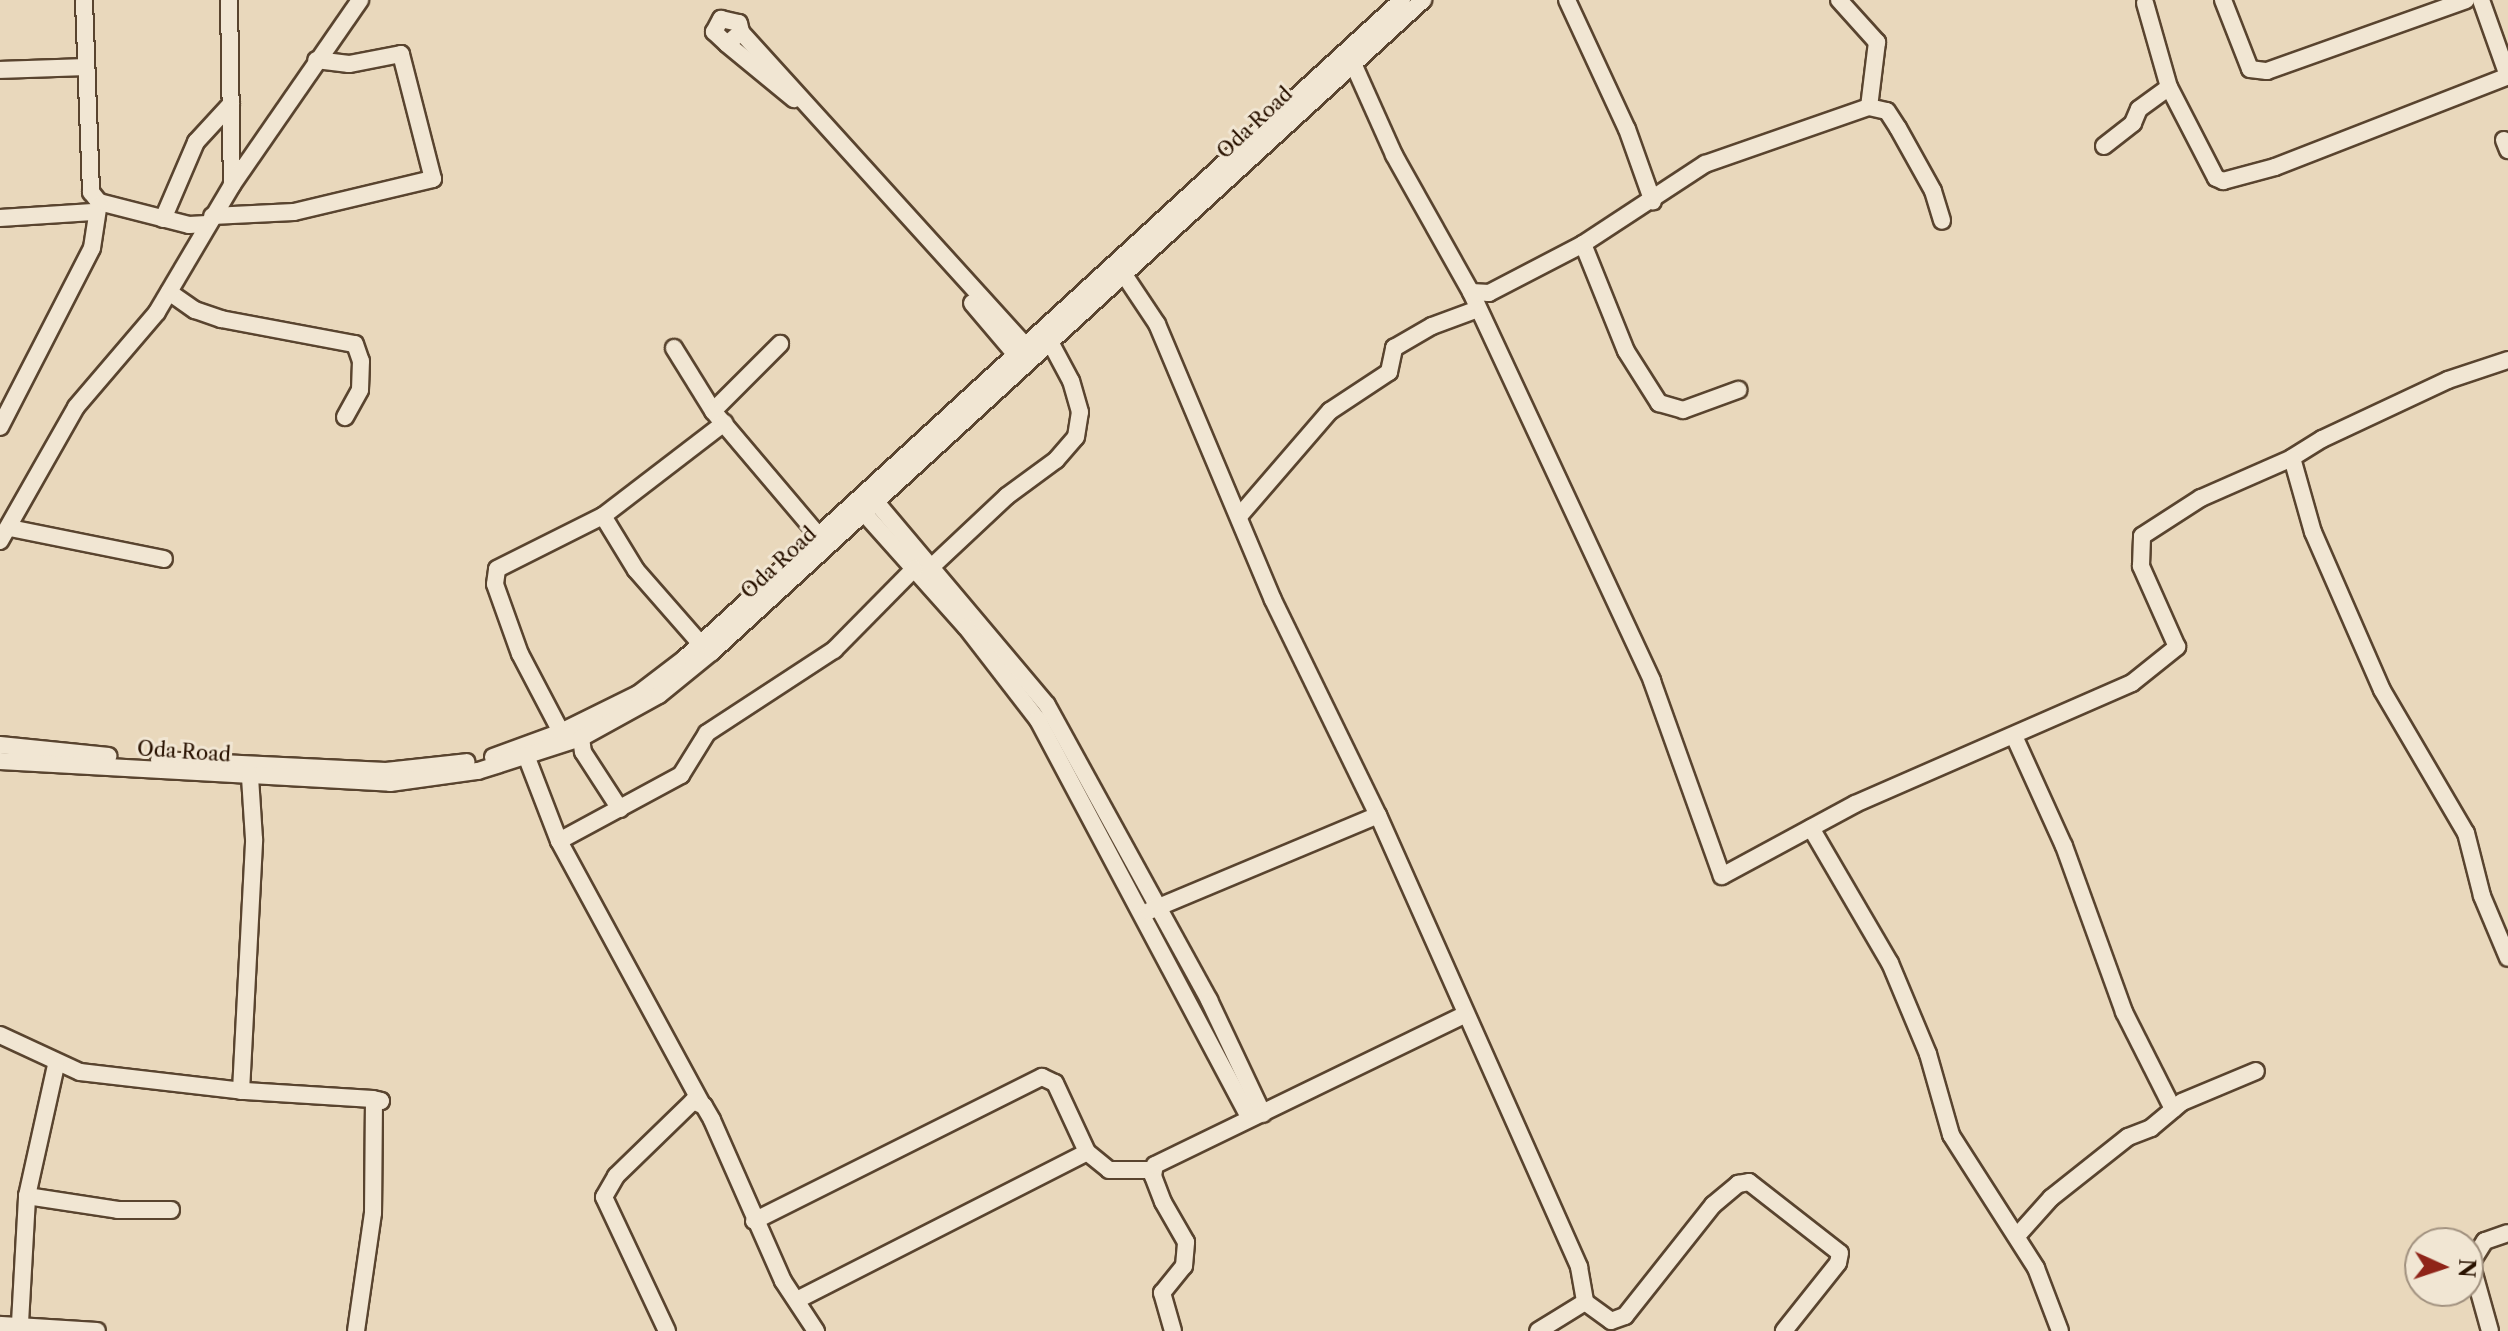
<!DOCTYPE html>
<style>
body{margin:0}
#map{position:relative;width:2508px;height:1331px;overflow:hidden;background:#e9d8bc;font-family:"Libre Caslon Text",serif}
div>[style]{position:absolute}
.roads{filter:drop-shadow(2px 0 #59442f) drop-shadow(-2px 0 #59442f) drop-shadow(0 2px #59442f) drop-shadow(0 -2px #59442f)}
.minor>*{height:16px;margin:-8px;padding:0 8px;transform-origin:8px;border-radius:8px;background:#f1e6d3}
span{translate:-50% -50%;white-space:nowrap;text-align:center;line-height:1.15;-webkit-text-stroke:6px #f1e6d3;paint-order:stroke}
.street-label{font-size:20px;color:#291200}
.north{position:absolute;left:2404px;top:1227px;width:80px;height:80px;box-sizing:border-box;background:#f1e6d3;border:2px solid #a1917f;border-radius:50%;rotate:93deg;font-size:22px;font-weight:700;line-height:32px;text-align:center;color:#291200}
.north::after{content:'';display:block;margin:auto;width:28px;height:36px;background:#8f2418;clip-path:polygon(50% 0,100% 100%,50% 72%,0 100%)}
</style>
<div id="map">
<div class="roads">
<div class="minor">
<i style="left:229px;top:0;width:185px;rotate:89.1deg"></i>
<i style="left:1567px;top:0;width:142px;rotate:65.1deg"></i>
<i style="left:1627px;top:129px;width:77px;rotate:70.4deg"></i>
<i style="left:1839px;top:0;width:57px;rotate:47.9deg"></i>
<i style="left:1877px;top:42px;width:65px;rotate:97deg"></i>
<i style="left:2223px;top:0;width:74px;rotate:68.6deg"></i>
<i style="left:2250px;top:69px;width:17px;rotate:7deg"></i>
<i style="left:2267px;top:71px;width:211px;rotate:-19.6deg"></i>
<i style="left:2481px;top:0;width:81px;rotate:70.4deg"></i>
<i style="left:2145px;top:3px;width:87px;rotate:74.1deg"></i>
<i style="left:2169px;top:87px;width:102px;rotate:62.7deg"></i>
<i style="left:2216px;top:178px;width:8px;rotate:23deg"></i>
<i style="left:2223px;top:181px;width:54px;rotate:-15.1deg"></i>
<i style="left:2275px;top:167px;width:250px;rotate:-21.3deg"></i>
<i style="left:741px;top:32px;width:18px;rotate:139deg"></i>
<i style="left:727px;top:44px;width:18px;rotate:-137deg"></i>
<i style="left:714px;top:32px;width:15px;rotate:-62deg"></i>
<i style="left:721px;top:19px;width:18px;rotate:13deg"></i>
<i style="left:739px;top:23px;width:9px;rotate:77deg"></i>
<i style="left:741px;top:32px;width:424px;rotate:47.8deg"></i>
<i style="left:727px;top:44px;width:87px;rotate:39.4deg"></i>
<i style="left:1352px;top:61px;width:103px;rotate:65.9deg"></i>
<i style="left:1394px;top:155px;width:157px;rotate:60.7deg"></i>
<i style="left:1471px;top:292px;width:429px;rotate:65deg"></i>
<i style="left:1652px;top:681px;width:207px;rotate:70.3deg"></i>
<i style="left:1722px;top:876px;width:151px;rotate:-28.4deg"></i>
<i style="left:1855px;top:804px;width:302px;rotate:-23.6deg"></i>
<i style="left:2132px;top:683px;width:58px;rotate:-38.7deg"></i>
<i style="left:2177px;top:647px;width:89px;rotate:-114deg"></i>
<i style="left:2141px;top:566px;width:30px;rotate:-88deg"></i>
<i style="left:2142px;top:536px;width:70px;rotate:-32.8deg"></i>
<i style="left:2201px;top:498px;width:99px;rotate:-23.7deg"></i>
<i style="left:0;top:70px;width:86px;rotate:-2deg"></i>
<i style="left:2504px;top:140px;width:11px;rotate:68deg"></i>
<i style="left:2104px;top:146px;width:37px;rotate:-38deg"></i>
<i style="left:2133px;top:123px;width:15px;rotate:-67deg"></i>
<i style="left:2139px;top:109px;width:37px;rotate:-36deg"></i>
<i style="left:99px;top:202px;width:93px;rotate:14.3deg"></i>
<i style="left:189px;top:225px;width:18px;rotate:-3deg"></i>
<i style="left:212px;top:216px;width:82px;rotate:-2.8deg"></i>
<i style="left:294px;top:212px;width:143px;rotate:-13.4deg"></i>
<i style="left:433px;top:179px;width:129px;rotate:-104.4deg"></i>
<i style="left:401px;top:54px;width:53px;rotate:169.1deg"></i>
<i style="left:349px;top:64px;width:33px;rotate:-173deg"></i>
<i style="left:0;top:218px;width:93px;rotate:-3.7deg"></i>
<i style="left:163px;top:219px;width:84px;rotate:-66.8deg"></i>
<i style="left:196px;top:142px;width:52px;rotate:-47.4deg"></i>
<i style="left:1583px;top:244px;width:115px;rotate:68.1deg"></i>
<i style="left:1626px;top:351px;width:62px;rotate:57.6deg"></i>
<i style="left:1659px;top:403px;width:25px;rotate:16deg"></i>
<i style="left:1683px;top:410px;width:59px;rotate:-20deg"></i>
<i style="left:1123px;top:273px;width:61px;rotate:56.3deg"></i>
<i style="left:1157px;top:324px;width:299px;rotate:67.2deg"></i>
<i style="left:1273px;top:600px;width:239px;rotate:64deg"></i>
<i style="left:1378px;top:815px;width:495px;rotate:66deg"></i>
<i style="left:1579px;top:1267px;width:36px;rotate:80deg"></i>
<i style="left:1585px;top:1302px;width:55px;rotate:148.3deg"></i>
<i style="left:169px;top:292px;width:32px;rotate:35deg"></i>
<i style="left:195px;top:310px;width:28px;rotate:19deg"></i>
<i style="left:221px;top:319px;width:136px;rotate:10.6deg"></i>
<i style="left:355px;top:344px;width:18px;rotate:71deg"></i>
<i style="left:361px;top:361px;width:29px;rotate:92deg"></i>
<i style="left:360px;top:390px;width:31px;rotate:119deg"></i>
<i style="left:1471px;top:292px;width:18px;rotate:3deg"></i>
<i style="left:1489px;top:293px;width:106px;rotate:-27.5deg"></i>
<i style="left:1583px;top:244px;width:146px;rotate:-33.3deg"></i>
<i style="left:1705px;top:164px;width:174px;rotate:-19.2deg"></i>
<i style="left:1869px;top:107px;width:18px;rotate:13deg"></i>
<i style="left:1887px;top:111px;width:20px;rotate:57deg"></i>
<i style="left:1898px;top:128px;width:72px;rotate:60.9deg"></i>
<i style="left:1933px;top:191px;width:31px;rotate:73deg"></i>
<i style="left:972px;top:303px;width:68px;rotate:49.8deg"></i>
<i style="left:674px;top:348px;width:74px;rotate:58.2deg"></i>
<i style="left:713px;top:411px;width:162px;rotate:49.7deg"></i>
<i style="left:2508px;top:360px;width:63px;rotate:161.6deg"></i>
<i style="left:2448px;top:380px;width:139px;rotate:154.9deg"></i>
<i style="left:2322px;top:439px;width:36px;rotate:148deg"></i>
<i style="left:2292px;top:458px;width:77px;rotate:74.2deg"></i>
<i style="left:2313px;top:532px;width:172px;rotate:66.4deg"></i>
<i style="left:2382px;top:690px;width:166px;rotate:59.6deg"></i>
<i style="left:2466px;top:833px;width:65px;rotate:75.7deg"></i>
<i style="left:2482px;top:896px;width:67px;rotate:67.2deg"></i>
<i style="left:713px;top:411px;width:95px;rotate:-45deg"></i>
<i style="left:0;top:427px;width:201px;rotate:-62.8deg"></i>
<i style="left:92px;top:248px;width:47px;rotate:-81.3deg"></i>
<i style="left:99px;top:202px;width:13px;rotate:-129deg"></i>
<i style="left:91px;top:192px;width:192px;rotate:-92.1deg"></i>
<i style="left:876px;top:502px;width:265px;rotate:49.9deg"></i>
<i style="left:1047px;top:705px;width:337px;rotate:61.2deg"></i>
<i style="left:1209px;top:1000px;width:126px;rotate:64.7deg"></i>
<i style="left:864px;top:513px;width:153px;rotate:48.2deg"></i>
<i style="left:966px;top:627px;width:118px;rotate:52.3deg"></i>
<i style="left:1038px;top:720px;width:450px;rotate:62deg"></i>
<i style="left:1241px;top:514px;width:136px;rotate:-49.2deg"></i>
<i style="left:1330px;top:411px;width:71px;rotate:-33.5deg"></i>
<i style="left:1389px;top:372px;width:25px;rotate:-78deg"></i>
<i style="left:1394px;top:348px;width:44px;rotate:-30.1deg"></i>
<i style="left:1432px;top:326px;width:49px;rotate:-20.3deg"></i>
<i style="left:603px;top:516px;width:63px;rotate:58.6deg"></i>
<i style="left:636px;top:570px;width:97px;rotate:48.8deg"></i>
<i style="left:10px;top:528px;width:157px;rotate:11.4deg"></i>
<i style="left:0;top:541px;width:154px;rotate:-60.4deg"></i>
<i style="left:76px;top:407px;width:125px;rotate:-49.5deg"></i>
<i style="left:157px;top:312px;width:147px;rotate:-59.4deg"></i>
<i style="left:232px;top:185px;width:225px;rotate:-55.3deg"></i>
<i style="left:925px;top:573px;width:112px;rotate:-43.2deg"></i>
<i style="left:1007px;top:496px;width:61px;rotate:-36.3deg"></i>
<i style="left:1056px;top:460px;width:30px;rotate:-49deg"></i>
<i style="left:1076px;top:437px;width:25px;rotate:-81deg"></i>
<i style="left:1080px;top:412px;width:32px;rotate:-106deg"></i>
<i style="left:1071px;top:381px;width:47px;rotate:-118.2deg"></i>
<i style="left:561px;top:732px;width:88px;rotate:-117.7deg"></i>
<i style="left:520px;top:654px;width:74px;rotate:-109.7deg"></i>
<i style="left:495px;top:584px;width:15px;rotate:-82deg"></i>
<i style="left:497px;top:569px;width:119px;rotate:-26.6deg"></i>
<i style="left:603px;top:516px;width:153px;rotate:-37.5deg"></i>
<i style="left:2014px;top:736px;width:121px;rotate:65.6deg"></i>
<i style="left:2064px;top:846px;width:177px;rotate:70.1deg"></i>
<i style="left:2124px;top:1012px;width:109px;rotate:63.2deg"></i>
<i style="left:581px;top:738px;width:14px;rotate:82deg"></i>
<i style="left:583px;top:752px;width:68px;rotate:57deg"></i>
<i style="left:0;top:745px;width:109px;rotate:5.8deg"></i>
<i style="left:493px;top:757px;width:72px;rotate:-20.2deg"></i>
<i style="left:561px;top:732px;width:86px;rotate:-26.3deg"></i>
<i style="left:638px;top:694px;width:58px;rotate:-37.3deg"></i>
<i style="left:684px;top:659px;width:975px;rotate:-42.55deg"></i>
<i style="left:527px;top:758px;width:89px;rotate:68.9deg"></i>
<i style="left:559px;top:841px;width:298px;rotate:61.5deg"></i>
<i style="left:159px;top:760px;width:227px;rotate:2.8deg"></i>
<i style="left:386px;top:771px;width:81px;rotate:-6.3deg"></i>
<i style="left:0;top:761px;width:391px;rotate:3.2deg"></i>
<i style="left:390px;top:783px;width:89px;rotate:-7.8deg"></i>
<i style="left:478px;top:771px;width:108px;rotate:-17.8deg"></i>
<i style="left:581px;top:738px;width:89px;rotate:-28.9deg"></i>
<i style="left:659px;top:695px;width:68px;rotate:-39.1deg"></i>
<i style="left:712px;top:652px;width:965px;rotate:-42.52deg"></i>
<i style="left:1811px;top:828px;width:156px;rotate:59.7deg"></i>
<i style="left:1890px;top:963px;width:99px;rotate:67.3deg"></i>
<i style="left:1928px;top:1054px;width:84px;rotate:74.1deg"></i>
<i style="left:1951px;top:1135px;width:158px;rotate:57.4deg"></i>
<i style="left:2036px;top:1268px;width:67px;rotate:69.1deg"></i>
<i style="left:559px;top:841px;width:139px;rotate:-28.4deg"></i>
<i style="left:681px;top:775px;width:49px;rotate:-58.2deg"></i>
<i style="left:707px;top:733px;width:152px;rotate:-33.2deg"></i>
<i style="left:834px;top:650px;width:114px;rotate:-45.4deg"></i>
<i style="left:1149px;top:911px;width:248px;rotate:-22.7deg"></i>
<i style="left:0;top:1035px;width:88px;rotate:24.8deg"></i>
<i style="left:80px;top:1072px;width:166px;rotate:6.6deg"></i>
<i style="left:245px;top:1091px;width:128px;rotate:3.6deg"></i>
<i style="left:373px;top:1099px;width:8px;rotate:14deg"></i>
<i style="left:381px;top:1101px;width:7px;rotate:-172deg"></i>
<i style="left:374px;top:1100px;width:113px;rotate:90.5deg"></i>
<i style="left:373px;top:1213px;width:119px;rotate:98.2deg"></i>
<i style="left:241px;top:1091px;width:252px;rotate:-87deg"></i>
<i style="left:254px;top:839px;width:62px;rotate:-93.7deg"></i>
<i style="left:27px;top:1196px;width:92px;rotate:8.7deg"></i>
<i style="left:118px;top:1210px;width:53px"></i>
<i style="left:754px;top:1221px;width:322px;rotate:-26.6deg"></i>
<i style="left:1042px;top:1077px;width:14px;rotate:25deg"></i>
<i style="left:1055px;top:1083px;width:76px;rotate:65.1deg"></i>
<i style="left:1087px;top:1152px;width:28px;rotate:39deg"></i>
<i style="left:1109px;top:1170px;width:44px"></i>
<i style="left:2017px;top:1236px;width:51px;rotate:-48.2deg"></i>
<i style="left:2051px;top:1198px;width:98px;rotate:-38.4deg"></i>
<i style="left:2128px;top:1137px;width:25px;rotate:-21deg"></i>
<i style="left:2151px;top:1128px;width:40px;rotate:-40deg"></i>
<i style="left:2182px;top:1102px;width:80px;rotate:-22.7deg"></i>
<i style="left:799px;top:1299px;width:323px;rotate:-27deg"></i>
<i style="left:1585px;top:1302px;width:32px;rotate:36deg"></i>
<i style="left:1611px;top:1321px;width:15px;rotate:-20deg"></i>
<i style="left:1625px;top:1316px;width:142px;rotate:-51.6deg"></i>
<i style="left:1713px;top:1205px;width:33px;rotate:-40deg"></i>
<i style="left:1738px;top:1184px;width:11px;rotate:-10deg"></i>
<i style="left:1749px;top:1182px;width:115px;rotate:38deg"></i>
<i style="left:1840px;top:1253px;width:10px;rotate:101deg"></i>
<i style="left:1838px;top:1263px;width:87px;rotate:128.5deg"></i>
<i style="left:20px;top:1323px;width:127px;rotate:-86.8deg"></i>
<i style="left:27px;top:1196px;width:134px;rotate:-77.5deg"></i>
<i style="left:0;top:1325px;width:97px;rotate:3.5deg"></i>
<i style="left:667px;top:1331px;width:148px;rotate:-115.2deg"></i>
<i style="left:604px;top:1197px;width:24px;rotate:-60deg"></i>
<i style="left:616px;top:1176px;width:107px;rotate:-44.2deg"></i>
<i style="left:693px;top:1101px;width:12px;rotate:24deg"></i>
<i style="left:704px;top:1106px;width:16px;rotate:60deg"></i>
<i style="left:712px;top:1120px;width:176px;rotate:66.2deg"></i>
<i style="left:783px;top:1281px;width:60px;rotate:56.6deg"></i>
<i style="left:1173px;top:1331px;width:40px;rotate:-106deg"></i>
<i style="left:1162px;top:1293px;width:35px;rotate:-51deg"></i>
<i style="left:1184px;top:1266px;width:24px;rotate:-85deg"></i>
<i style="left:1186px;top:1242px;width:46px;rotate:-119.9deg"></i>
<i style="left:1163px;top:1202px;width:28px;rotate:-111deg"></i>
<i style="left:1153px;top:1176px;width:11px;rotate:-80deg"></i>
<i style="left:1155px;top:1165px;width:343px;rotate:-25.9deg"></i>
<i style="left:2490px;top:1331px;width:71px;rotate:-105.6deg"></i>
<i style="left:2471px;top:1263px;width:26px;rotate:-58deg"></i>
<i style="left:2485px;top:1241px;width:24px;rotate:-19deg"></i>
</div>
</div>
<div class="street-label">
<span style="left:1255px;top:123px;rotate:-43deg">Oda Road</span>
<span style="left:779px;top:563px;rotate:-43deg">Oda Road</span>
<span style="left:184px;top:752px;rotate:4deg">Oda Road</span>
</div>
<div class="north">N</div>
</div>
